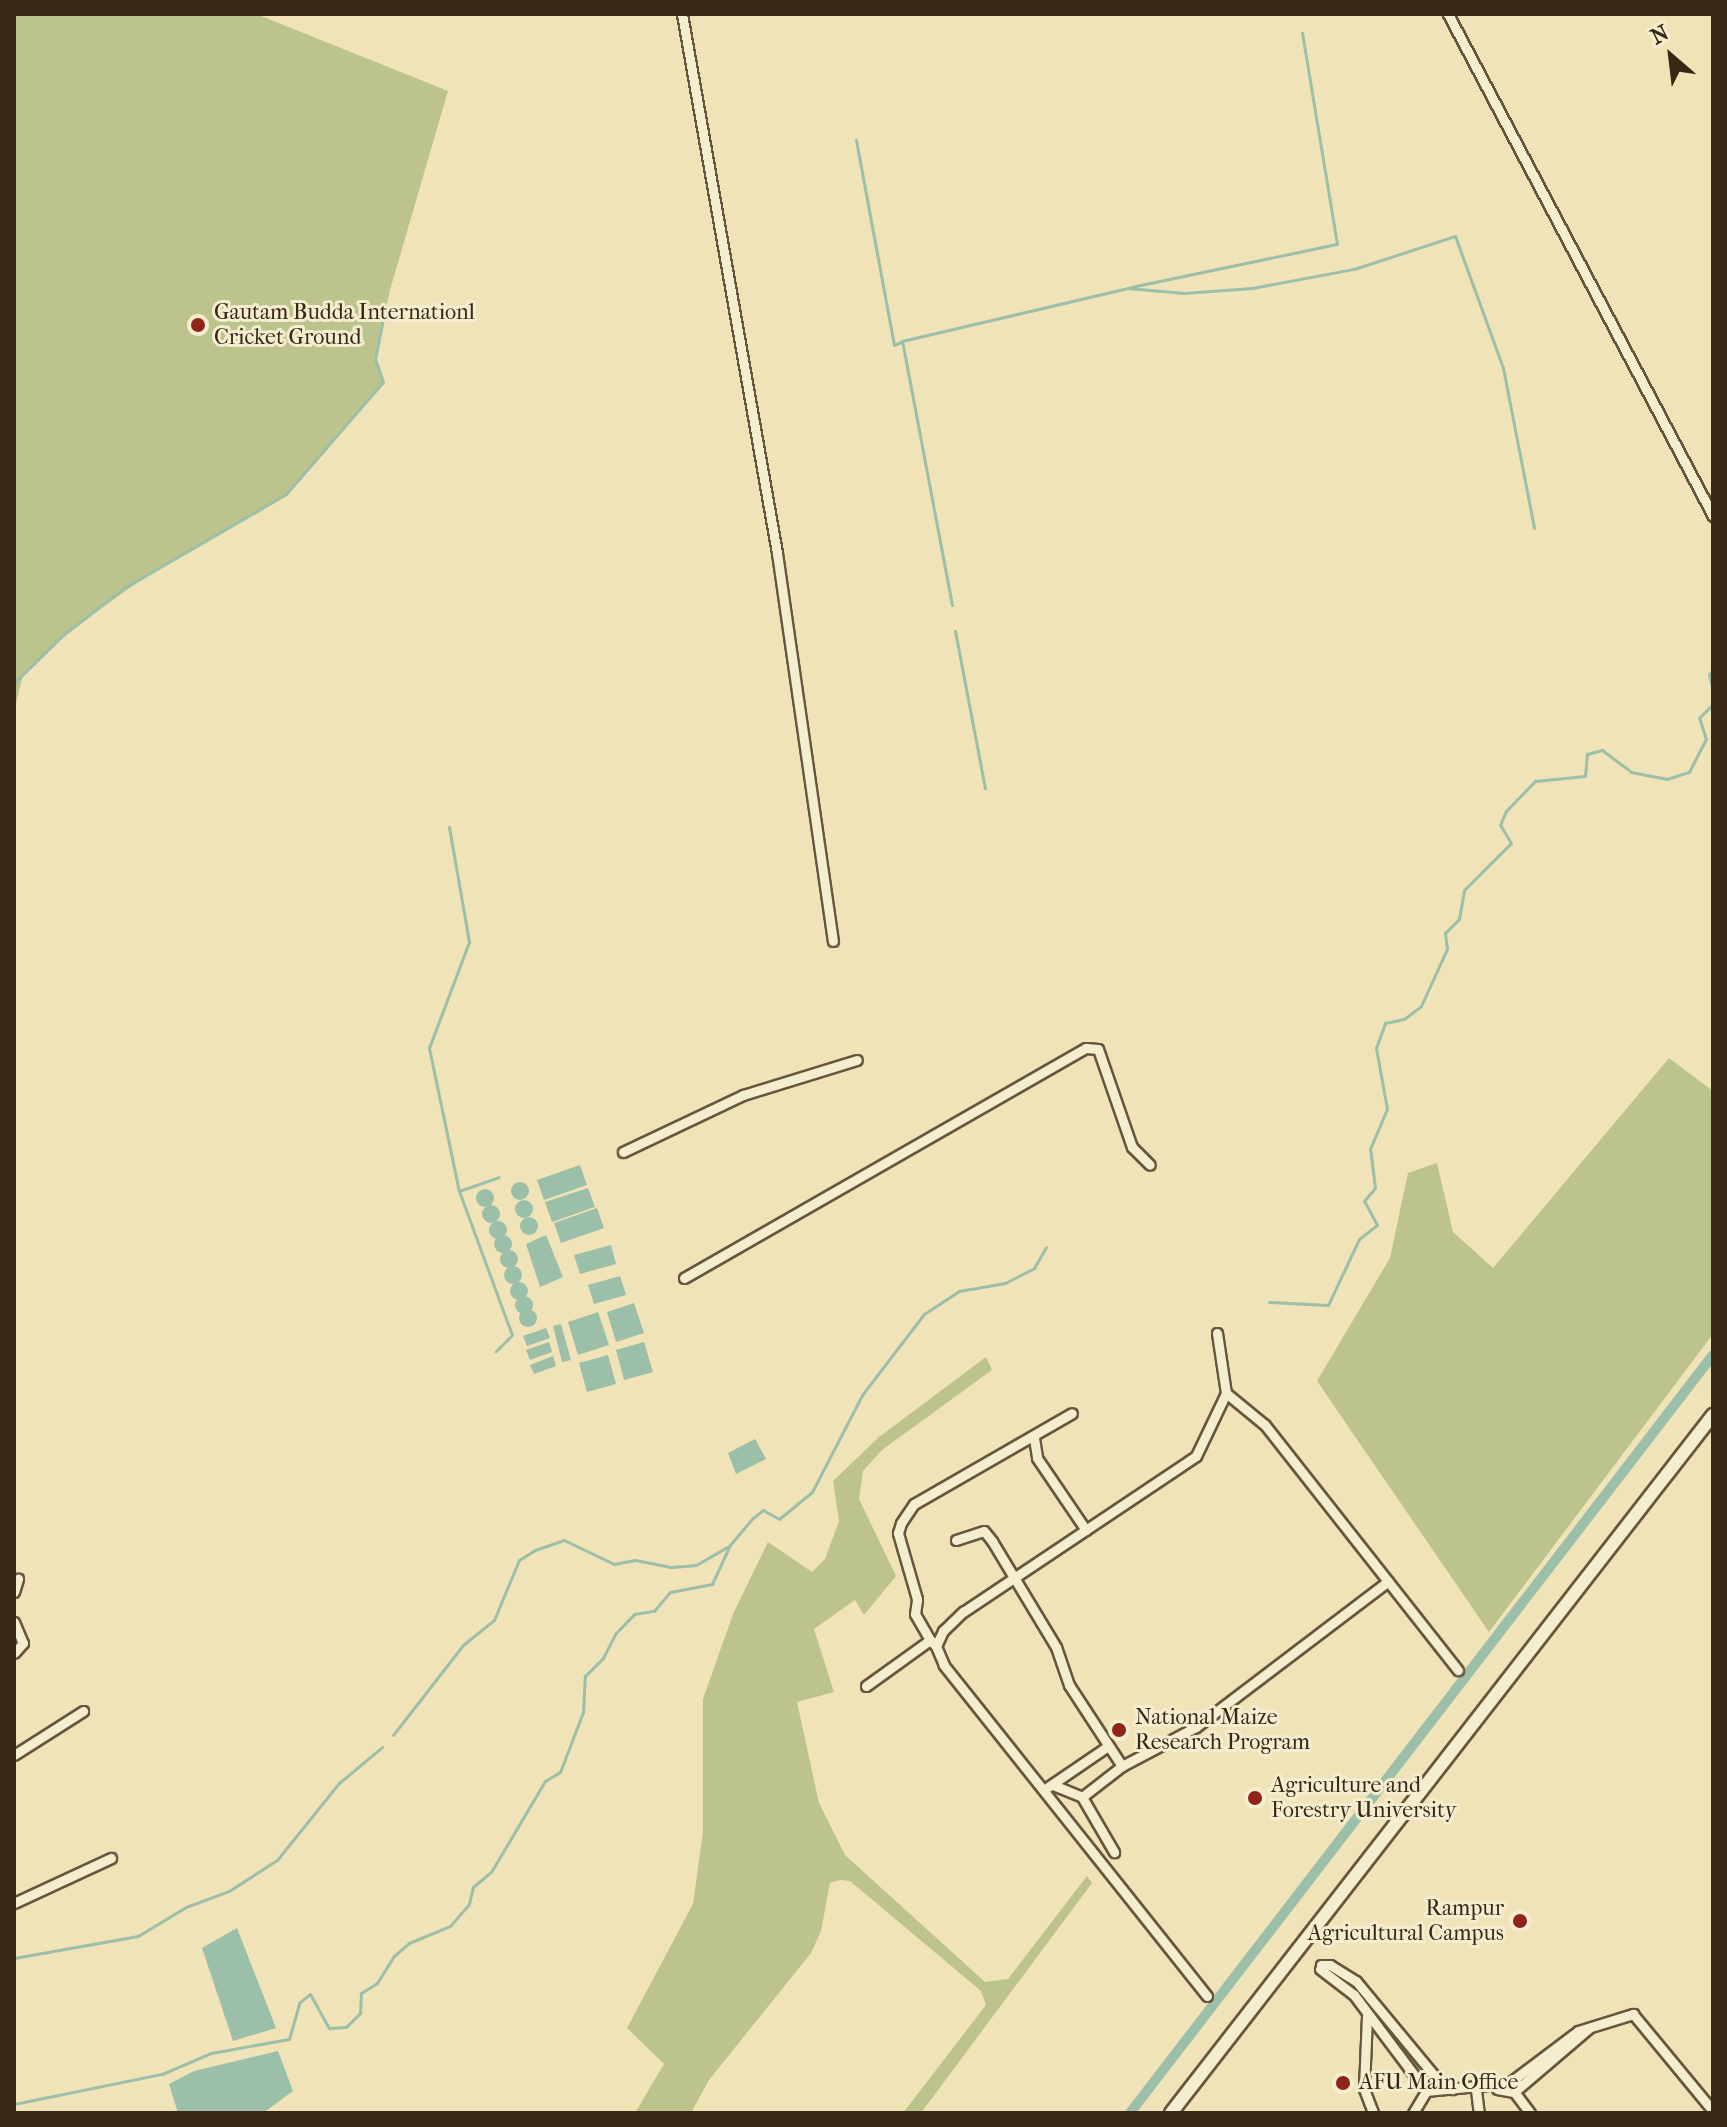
<!DOCTYPE html>
<style>
body{margin:0}
#map{position:relative;width:1727px;height:2127px;overflow:hidden;background:#f0e3b7;font-family:"IM FELL French Canon",serif}
div>[style]{position:absolute}
.green>*{inset:0;background:#bdc38c}
.water>*{inset:0;background:#9bbfa9}
.round{border-radius:50%}
.stream>*{height:3px;margin:-1.5px;padding:0 1.5px;transform-origin:1.5px;border-radius:1.5px;background:#9bbfa9}
.canal>*{height:10px;margin:-5px;padding:0 5px;transform-origin:5px;border-radius:5px;background:#9bbfa9}
.roads{filter:drop-shadow(2px 0 #67563e) drop-shadow(-2px 0 #67563e) drop-shadow(0 2px #67563e) drop-shadow(0 -2px #67563e)}
.street>*{height:9px;margin:-4.5px;padding:0 4.5px;transform-origin:4.5px;border-radius:4.5px;background:#f5edd0}
.secondary>*{height:12px;margin:-6px;padding:0 6px;transform-origin:6px;border-radius:6px;background:#f5edd0}
.dots>*{width:22px;height:22px;translate:-50% -50%;box-sizing:border-box;border:4px solid #f5edd0;border-radius:50%}
span{translate:-50% -50%;white-space:nowrap;text-align:center;line-height:1.15;-webkit-text-stroke:6px #f5edd0;paint-order:stroke}
.poi-label{font-size:22px;color:#392715}
.left{translate:0 -50%;text-align:left}
.right{translate:-100% -50%;text-align:right}
.frame{position:absolute;inset:0;border:16px solid #392715;pointer-events:none}
.north{position:absolute;left:1631px;top:16px;width:80px;height:80px;-webkit-text-stroke:6px #f5edd0;paint-order:stroke;rotate:332deg;font-size:22px;font-weight:700;line-height:32px;text-align:center;color:#392715}
.north::after{content:'';display:block;margin:auto;width:28px;height:36px;background:#392715;clip-path:polygon(50% 0,100% 100%,50% 72%,0 100%)}
</style>
<div id="map">
<div class="green">
<i style="clip-path:polygon(14px 14px,256px 14px,448px 91px,390px 290px,375px 359px,383px 382px,286px 494px,151px 573px,63px 635px,23px 674px,14px 712px)"></i>
<i style="clip-path:polygon(1669px 1058px,1713px 1091px,1713px 1334px,1489px 1632px,1317px 1381px,1390px 1258px,1408px 1173px,1437px 1163px,1453px 1232px,1493px 1268px)"></i>
<i style="clip-path:polygon(986px 1357px,992px 1370px,882px 1450px,863px 1471px,859px 1499px,896px 1576px,864px 1615px,855px 1600px,814px 1629px,834px 1692px,797px 1702px,819px 1803px,845px 1855px,985px 1982px,1008px 1979px,1087px 1876px,1092px 1883px,921px 2113px,903px 2113px,986px 2005px,981px 1991px,850px 1881px,840px 1880px,830px 1883px,821px 1931px,811px 1953px,709px 2080px,691px 2113px,635px 2113px,664px 2064px,627px 2028px,693px 1904px,703px 1832px,703px 1699px,733px 1614px,768px 1542px,812px 1572px,825px 1559px,839px 1521px,833px 1481px,879px 1437px)"></i>
</div>
<div class="water">
<i style="clip-path:polygon(580px 1165px,587px 1185px,544px 1200px,537px 1180px)"></i>
<i class="round" style="left:511px;top:1182px;width:18px;height:18px"></i>
<i style="clip-path:polygon(588px 1188px,595px 1207px,552px 1222px,545px 1202px)"></i>
<i class="round" style="left:476px;top:1189px;width:18px;height:18px"></i>
<i class="round" style="left:515px;top:1200px;width:18px;height:18px"></i>
<i class="round" style="left:482px;top:1205px;width:18px;height:18px"></i>
<i style="clip-path:polygon(597px 1208px,604px 1228px,561px 1243px,554px 1223px)"></i>
<i class="round" style="left:520px;top:1217px;width:18px;height:18px"></i>
<i class="round" style="left:489px;top:1221px;width:18px;height:18px"></i>
<i style="clip-path:polygon(546px 1235px,563px 1277px,540px 1287px,526px 1244px)"></i>
<i class="round" style="left:494px;top:1235px;width:18px;height:18px"></i>
<i style="clip-path:polygon(611px 1245px,616px 1264px,580px 1274px,574px 1255px)"></i>
<i class="round" style="left:500px;top:1250px;width:18px;height:18px"></i>
<i class="round" style="left:504px;top:1266px;width:18px;height:18px"></i>
<i style="clip-path:polygon(620px 1276px,626px 1295px,594px 1304px,588px 1285px)"></i>
<i class="round" style="left:510px;top:1282px;width:18px;height:18px"></i>
<i class="round" style="left:515px;top:1296px;width:18px;height:18px"></i>
<i style="clip-path:polygon(634px 1303px,644px 1333px,616px 1342px,607px 1312px)"></i>
<i class="round" style="left:519px;top:1309px;width:18px;height:18px"></i>
<i style="clip-path:polygon(598px 1312px,609px 1345px,578px 1355px,568px 1322px)"></i>
<i style="clip-path:polygon(561px 1324px,571px 1360px,562px 1362px,553px 1326px)"></i>
<i style="clip-path:polygon(546px 1328px,550px 1338px,527px 1346px,523px 1336px)"></i>
<i style="clip-path:polygon(549px 1342px,552px 1352px,530px 1360px,526px 1350px)"></i>
<i style="clip-path:polygon(644px 1342px,653px 1372px,624px 1380px,616px 1350px)"></i>
<i style="clip-path:polygon(608px 1355px,616px 1384px,587px 1392px,579px 1363px)"></i>
<i style="clip-path:polygon(553px 1356px,556px 1366px,534px 1374px,530px 1365px)"></i>
<i style="clip-path:polygon(755px 1439px,766px 1459px,736px 1474px,728px 1453px)"></i>
<i style="clip-path:polygon(237px 1928px,276px 2028px,233px 2041px,202px 1948px)"></i>
<i style="clip-path:polygon(278px 2051px,293px 2091px,263px 2113px,178px 2113px,169px 2084px,194px 2071px)"></i>
</div>
<div class="stream">
<i style="left:856px;top:140px;width:208px;rotate:79.5deg"></i>
<i style="left:894px;top:345px;width:8px;rotate:-23deg"></i>
<i style="left:1131px;top:287px;width:210px;rotate:-11.8deg"></i>
<i style="left:1337px;top:244px;width:214px;rotate:-99.4deg"></i>
<i style="left:952px;top:605px;width:269px;rotate:-100.7deg"></i>
<i style="left:902px;top:341px;width:232px;rotate:-13.2deg"></i>
<i style="left:1128px;top:288px;width:56px;rotate:5.1deg"></i>
<i style="left:1184px;top:293px;width:68px;rotate:-4.2deg"></i>
<i style="left:1252px;top:288px;width:104px;rotate:-10.6deg"></i>
<i style="left:1354px;top:269px;width:106px;rotate:-18.1deg"></i>
<i style="left:1455px;top:236px;width:140px;rotate:70deg"></i>
<i style="left:1503px;top:368px;width:163px;rotate:79deg"></i>
<i style="left:955px;top:631px;width:160px;rotate:79.2deg"></i>
<i style="left:1713px;top:669px;width:7px;rotate:124deg"></i>
<i style="left:1709px;top:675px;width:16px;rotate:76deg"></i>
<i style="left:14px;top:683px;width:69px;rotate:-44.4deg"></i>
<i style="left:63px;top:635px;width:77px;rotate:-37.6deg"></i>
<i style="left:124px;top:588px;width:187px;rotate:-30.1deg"></i>
<i style="left:286px;top:494px;width:148px;rotate:-49.1deg"></i>
<i style="left:383px;top:382px;width:24px;rotate:-109deg"></i>
<i style="left:375px;top:359px;width:41px;rotate:-78.7deg"></i>
<i style="left:449px;top:827px;width:117px;rotate:80.1deg"></i>
<i style="left:469px;top:942px;width:113px;rotate:110.7deg"></i>
<i style="left:429px;top:1048px;width:146px;rotate:78.2deg"></i>
<i style="left:459px;top:1191px;width:153px;rotate:69.8deg"></i>
<i style="left:512px;top:1335px;width:23px;rotate:135deg"></i>
<i style="left:459px;top:1191px;width:42px;rotate:-19.3deg"></i>
<i style="left:1269px;top:1302px;width:59px;rotate:2.9deg"></i>
<i style="left:1328px;top:1305px;width:73px;rotate:-64.8deg"></i>
<i style="left:1359px;top:1239px;width:23px;rotate:-38deg"></i>
<i style="left:1377px;top:1225px;width:27px;rotate:-118deg"></i>
<i style="left:1364px;top:1201px;width:17px;rotate:-50deg"></i>
<i style="left:1375px;top:1188px;width:39px;rotate:-97deg"></i>
<i style="left:1370px;top:1149px;width:43px;rotate:-67deg"></i>
<i style="left:1387px;top:1109px;width:62px;rotate:-100.2deg"></i>
<i style="left:1376px;top:1048px;width:27px;rotate:-70deg"></i>
<i style="left:1385px;top:1023px;width:19px;rotate:-12deg"></i>
<i style="left:1404px;top:1019px;width:21px;rotate:-37deg"></i>
<i style="left:1421px;top:1006px;width:63px;rotate:-65.5deg"></i>
<i style="left:1447px;top:949px;width:16px;rotate:-97deg"></i>
<i style="left:1445px;top:933px;width:20px;rotate:-45deg"></i>
<i style="left:1459px;top:919px;width:29px;rotate:-80deg"></i>
<i style="left:1464px;top:890px;width:66px;rotate:-45deg"></i>
<i style="left:1511px;top:843px;width:21px;rotate:-121deg"></i>
<i style="left:1500px;top:825px;width:15px;rotate:-67deg"></i>
<i style="left:1506px;top:811px;width:42px;rotate:-46deg"></i>
<i style="left:1535px;top:781px;width:50px;rotate:-5.7deg"></i>
<i style="left:1585px;top:776px;width:22px;rotate:-85deg"></i>
<i style="left:1587px;top:754px;width:16px;rotate:-15deg"></i>
<i style="left:1602px;top:750px;width:36px;rotate:37deg"></i>
<i style="left:1631px;top:772px;width:37px;rotate:11deg"></i>
<i style="left:1667px;top:779px;width:23px;rotate:-18deg"></i>
<i style="left:1689px;top:772px;width:37px;rotate:-63deg"></i>
<i style="left:1706px;top:739px;width:22px;rotate:-108deg"></i>
<i style="left:1699px;top:718px;width:20px;rotate:-45deg"></i>
<i style="left:393px;top:1735px;width:114px;rotate:-52.1deg"></i>
<i style="left:463px;top:1645px;width:40px;rotate:-39deg"></i>
<i style="left:494px;top:1620px;width:65px;rotate:-67.4deg"></i>
<i style="left:519px;top:1560px;width:19px;rotate:-32deg"></i>
<i style="left:535px;top:1550px;width:31px;rotate:-19deg"></i>
<i style="left:564px;top:1540px;width:55px;rotate:25.6deg"></i>
<i style="left:614px;top:1564px;width:21px;rotate:-11deg"></i>
<i style="left:635px;top:1560px;width:38px;rotate:11deg"></i>
<i style="left:672px;top:1567px;width:24px;rotate:-5deg"></i>
<i style="left:696px;top:1565px;width:39px;rotate:-30deg"></i>
<i style="left:14px;top:1958px;width:126px;rotate:-10.1deg"></i>
<i style="left:138px;top:1936px;width:56px;rotate:-31.1deg"></i>
<i style="left:186px;top:1907px;width:46px;rotate:-20.4deg"></i>
<i style="left:229px;top:1891px;width:57px;rotate:-32.9deg"></i>
<i style="left:277px;top:1860px;width:99px;rotate:-51.2deg"></i>
<i style="left:339px;top:1783px;width:56px;rotate:-39.9deg"></i>
<i style="left:14px;top:2104px;width:151px;rotate:-11.5deg"></i>
<i style="left:162px;top:2074px;width:53px;rotate:-23.2deg"></i>
<i style="left:211px;top:2053px;width:79px;rotate:-10.2deg"></i>
<i style="left:289px;top:2039px;width:37px;rotate:-74deg"></i>
<i style="left:299px;top:2003px;width:14px;rotate:-39deg"></i>
<i style="left:310px;top:1994px;width:39px;rotate:61deg"></i>
<i style="left:329px;top:2028px;width:17px;rotate:-3deg"></i>
<i style="left:346px;top:2027px;width:20px;rotate:-45deg"></i>
<i style="left:360px;top:2013px;width:20px;rotate:-87deg"></i>
<i style="left:361px;top:1993px;width:19px;rotate:-32deg"></i>
<i style="left:377px;top:1983px;width:32px;rotate:-58deg"></i>
<i style="left:394px;top:1956px;width:20px;rotate:-41deg"></i>
<i style="left:409px;top:1943px;width:44px;rotate:-22.5deg"></i>
<i style="left:450px;top:1926px;width:29px;rotate:-49deg"></i>
<i style="left:469px;top:1904px;width:17px;rotate:-77deg"></i>
<i style="left:473px;top:1887px;width:23px;rotate:-40deg"></i>
<i style="left:491px;top:1872px;width:106px;rotate:-59.3deg"></i>
<i style="left:545px;top:1781px;width:17px;rotate:-31deg"></i>
<i style="left:560px;top:1772px;width:64px;rotate:-69deg"></i>
<i style="left:583px;top:1712px;width:36px;rotate:-87deg"></i>
<i style="left:585px;top:1676px;width:25px;rotate:-45deg"></i>
<i style="left:603px;top:1658px;width:27px;rotate:-63deg"></i>
<i style="left:615px;top:1634px;width:28px;rotate:-46deg"></i>
<i style="left:634px;top:1614px;width:20px;rotate:-9deg"></i>
<i style="left:654px;top:1611px;width:25px;rotate:-50deg"></i>
<i style="left:670px;top:1592px;width:43px;rotate:-10.8deg"></i>
<i style="left:712px;top:1584px;width:43px;rotate:-65.2deg"></i>
<i style="left:730px;top:1545px;width:35px;rotate:-50deg"></i>
<i style="left:753px;top:1518px;width:13px;rotate:-39deg"></i>
<i style="left:763px;top:1510px;width:18px;rotate:29deg"></i>
<i style="left:779px;top:1519px;width:43px;rotate:-39.3deg"></i>
<i style="left:812px;top:1492px;width:109px;rotate:-62.7deg"></i>
<i style="left:862px;top:1395px;width:102px;rotate:-52.6deg"></i>
<i style="left:924px;top:1314px;width:42px;rotate:-33.3deg"></i>
<i style="left:959px;top:1291px;width:47px;rotate:-9.9deg"></i>
<i style="left:1005px;top:1283px;width:33px;rotate:-27deg"></i>
<i style="left:1034px;top:1268px;width:24px;rotate:-60deg"></i>
</div>
<div class="canal">
<i style="left:1130px;top:2113px;width:956px;rotate:-52.44deg"></i>
</div>
<div class="roads">
<div class="street">
<i style="left:682px;top:14px;width:547px;rotate:80deg"></i>
<i style="left:777px;top:553px;width:392px;rotate:81.8deg"></i>
<i style="left:1448px;top:14px;width:568px;rotate:62.17deg"></i>
<i style="left:623px;top:1152px;width:133px;rotate:-25.4deg"></i>
<i style="left:743px;top:1095px;width:119px;rotate:-17.1deg"></i>
<i style="left:684px;top:1278px;width:463px;rotate:-29.8deg"></i>
<i style="left:1086px;top:1048px;width:12px;rotate:5deg"></i>
<i style="left:1098px;top:1049px;width:104px;rotate:70.9deg"></i>
<i style="left:1132px;top:1147px;width:25px;rotate:45deg"></i>
<i style="left:1217px;top:1333px;width:61px;rotate:81.5deg"></i>
<i style="left:1226px;top:1393px;width:50px;rotate:39.4deg"></i>
<i style="left:1265px;top:1425px;width:312px;rotate:51.8deg"></i>
<i style="left:1034px;top:1438px;width:20px;rotate:81deg"></i>
<i style="left:1037px;top:1458px;width:87px;rotate:55.8deg"></i>
<i style="left:956px;top:1540px;width:29px;rotate:-18deg"></i>
<i style="left:984px;top:1531px;width:13px;rotate:51deg"></i>
<i style="left:992px;top:1541px;width:124px;rotate:58.9deg"></i>
<i style="left:1056px;top:1647px;width:40px;rotate:71.1deg"></i>
<i style="left:1069px;top:1685px;width:97px;rotate:56.8deg"></i>
<i style="left:1122px;top:1766px;width:84px;rotate:-27.8deg"></i>
<i style="left:1196px;top:1727px;width:241px;rotate:-37.2deg"></i>
<i style="left:14px;top:1592px;width:14px;rotate:-73deg"></i>
<i style="left:14px;top:1622px;width:23px;rotate:67deg"></i>
<i style="left:23px;top:1643px;width:13px;rotate:132deg"></i>
<i style="left:930px;top:1640px;width:30px;rotate:-120deg"></i>
<i style="left:915px;top:1614px;width:15px;rotate:-82deg"></i>
<i style="left:917px;top:1599px;width:69px;rotate:-106.1deg"></i>
<i style="left:898px;top:1533px;width:10px;rotate:-73deg"></i>
<i style="left:901px;top:1523px;width:23px;rotate:-56deg"></i>
<i style="left:914px;top:1504px;width:182px;rotate:-29.9deg"></i>
<i style="left:866px;top:1686px;width:79px;rotate:-35.7deg"></i>
<i style="left:930px;top:1640px;width:6px;rotate:45deg"></i>
<i style="left:14px;top:1755px;width:82px;rotate:-32.5deg"></i>
<i style="left:1053px;top:1785px;width:31px;rotate:22deg"></i>
<i style="left:1082px;top:1797px;width:64px;rotate:59.8deg"></i>
<i style="left:1048px;top:1787px;width:73px;rotate:-34.3deg"></i>
<i style="left:1082px;top:1797px;width:51px;rotate:-37.8deg"></i>
<i style="left:14px;top:1903px;width:107px;rotate:-24.9deg"></i>
<i style="left:1321px;top:1965px;width:9px"></i>
<i style="left:1330px;top:1965px;width:31px;rotate:32deg"></i>
<i style="left:1356px;top:1981px;width:129px;rotate:50.4deg"></i>
<i style="left:1438px;top:2080px;width:17px;rotate:33deg"></i>
<i style="left:1320px;top:1969px;width:43px;rotate:37.4deg"></i>
<i style="left:1354px;top:1995px;width:120px;rotate:53.1deg"></i>
<i style="left:1426px;top:2091px;width:83px;rotate:-5.5deg"></i>
<i style="left:1509px;top:2083px;width:86px;rotate:-37deg"></i>
<i style="left:1578px;top:2031px;width:58px;rotate:-17.2deg"></i>
<i style="left:1633px;top:2014px;width:126px;rotate:50.5deg"></i>
<i style="left:1207px;top:1996px;width:423px;rotate:-128.5deg"></i>
<i style="left:944px;top:1665px;width:21px;rotate:-113deg"></i>
<i style="left:936px;top:1646px;width:17px;rotate:-65deg"></i>
<i style="left:943px;top:1631px;width:28px;rotate:-44deg"></i>
<i style="left:963px;top:1612px;width:280px;rotate:-33.8deg"></i>
<i style="left:1196px;top:1456px;width:70px;rotate:-64.5deg"></i>
<i style="left:1367px;top:2016px;width:73px;rotate:92.4deg"></i>
<i style="left:1364px;top:2089px;width:26px;rotate:69deg"></i>
<i style="left:1497px;top:2089px;width:17px;rotate:10deg"></i>
<i style="left:1514px;top:2092px;width:99px;rotate:-40.5deg"></i>
<i style="left:1512px;top:2089px;width:30px;rotate:53deg"></i>
<i style="left:1476px;top:2090px;width:23px;rotate:83deg"></i>
<i style="left:1413px;top:2113px;width:26px;rotate:-59deg"></i>
</div>
<div class="secondary">
<i style="left:1171px;top:2113px;width:884px;rotate:-52.17deg"></i>
</div>
</div>
<div class="dots">
<i style="left:198px;top:325px;background:#8f2418"></i>
<i style="left:1119px;top:1730px;background:#8f2418"></i>
<i style="left:1255px;top:1798px;background:#8f2418"></i>
<i style="left:1520px;top:1921px;background:#8f2418"></i>
<i style="left:1343px;top:2083px;background:#8f2418"></i>
</div>
<div class="poi-label">
<span class="left" style="left:214px;top:325px">Gautam Budda Internationl<br>Cricket Ground</span>
<span class="left" style="left:1135px;top:1730px">National Maize<br>Research Program</span>
<span class="left" style="left:1271px;top:1798px">Agriculture and<br>Forestry University</span>
<span class="right" style="left:1504px;top:1921px">Rampur<br>Agricultural Campus</span>
<span class="left" style="left:1359px;top:2083px">AFU Main Office</span>
</div>
<div class="frame"></div>
<div class="north">N</div>
</div>
